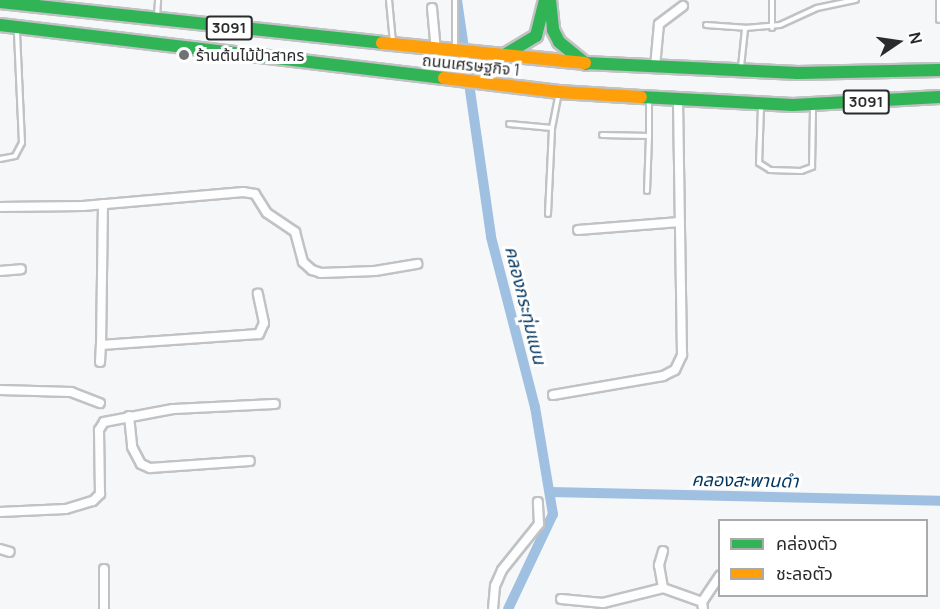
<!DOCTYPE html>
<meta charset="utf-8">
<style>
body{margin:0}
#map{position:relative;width:940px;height:609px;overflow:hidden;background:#f5f7f9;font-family:Manrope,"Noto Sans Thai",sans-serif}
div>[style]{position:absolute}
.canal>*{height:10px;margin:-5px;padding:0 5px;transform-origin:5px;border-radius:5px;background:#a0c0e1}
.roads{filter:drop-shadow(2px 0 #c1c2c4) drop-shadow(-2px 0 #c1c2c4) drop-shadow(0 2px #c1c2c4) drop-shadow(0 -2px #c1c2c4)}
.lane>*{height:4px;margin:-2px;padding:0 2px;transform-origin:2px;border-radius:2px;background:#fefefe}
.street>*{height:8px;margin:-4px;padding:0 4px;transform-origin:4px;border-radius:4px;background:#fefefe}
.fast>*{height:12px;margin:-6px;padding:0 6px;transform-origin:6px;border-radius:6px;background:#30b455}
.slow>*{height:12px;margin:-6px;padding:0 6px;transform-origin:6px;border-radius:6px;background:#ff9f0a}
.dots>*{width:16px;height:16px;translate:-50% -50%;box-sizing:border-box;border:3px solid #fff;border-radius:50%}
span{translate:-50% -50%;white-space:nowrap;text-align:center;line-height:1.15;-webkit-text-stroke:6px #fff;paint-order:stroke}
.shield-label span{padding:2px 4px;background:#fff;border:2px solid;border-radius:4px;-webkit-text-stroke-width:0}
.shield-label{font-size:15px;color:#2a2b2d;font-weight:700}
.poi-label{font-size:16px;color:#2a2b2d}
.left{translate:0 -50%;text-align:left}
.street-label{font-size:16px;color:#2a2b2d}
.water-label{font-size:18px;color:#00355f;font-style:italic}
.legend{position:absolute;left:718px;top:519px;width:210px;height:78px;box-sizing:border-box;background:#fff;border:2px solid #aaaaab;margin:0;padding:8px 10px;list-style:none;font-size:18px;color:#2a2b2d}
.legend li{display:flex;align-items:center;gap:12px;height:30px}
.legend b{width:30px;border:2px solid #aaaaab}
.north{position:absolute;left:868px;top:12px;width:60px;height:60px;-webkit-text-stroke:4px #fff;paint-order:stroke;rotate:77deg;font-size:16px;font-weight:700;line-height:24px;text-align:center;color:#2a2b2d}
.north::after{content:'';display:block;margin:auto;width:21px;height:27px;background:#2a2b2d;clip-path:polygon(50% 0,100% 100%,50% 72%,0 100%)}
</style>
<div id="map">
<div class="canal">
<i style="left:457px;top:0;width:239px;rotate:81.8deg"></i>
<i style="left:491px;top:237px;width:176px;rotate:75.5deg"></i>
<i style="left:535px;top:407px;width:109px;rotate:80.5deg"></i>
<i style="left:553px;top:514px;width:105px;rotate:115.3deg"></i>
<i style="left:550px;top:492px;width:390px;rotate:1.3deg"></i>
</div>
<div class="roads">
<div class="lane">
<i style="left:389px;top:0;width:42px;rotate:84.6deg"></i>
<i style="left:455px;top:0;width:49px;rotate:90deg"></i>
<i style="left:939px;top:0;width:20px;rotate:90deg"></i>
<i style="left:157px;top:16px;width:16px;rotate:-86deg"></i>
<i style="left:706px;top:25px;width:39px;rotate:4deg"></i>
<i style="left:772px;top:28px;width:28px;rotate:-90deg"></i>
<i style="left:741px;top:67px;width:39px;rotate:-84deg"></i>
<i style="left:745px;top:28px;width:35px;rotate:-5deg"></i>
<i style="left:780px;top:25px;width:41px;rotate:-24.7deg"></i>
<i style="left:817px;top:8px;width:40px;rotate:-12deg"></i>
<i style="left:761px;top:107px;width:56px;rotate:92deg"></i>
<i style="left:759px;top:163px;width:13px;rotate:32deg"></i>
<i style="left:770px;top:170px;width:31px;rotate:2deg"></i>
<i style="left:801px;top:171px;width:12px;rotate:-20deg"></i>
<i style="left:812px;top:167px;width:60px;rotate:-89deg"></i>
<i style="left:509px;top:124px;width:43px;rotate:5.3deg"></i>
<i style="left:602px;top:135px;width:47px;rotate:1.2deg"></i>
<i style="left:649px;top:136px;width:37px;rotate:-90deg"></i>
<i style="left:0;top:159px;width:15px;rotate:-11deg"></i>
<i style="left:15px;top:156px;width:15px;rotate:-62deg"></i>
<i style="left:22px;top:143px;width:112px;rotate:-92.6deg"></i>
<i style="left:647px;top:191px;width:55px;rotate:-87.9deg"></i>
<i style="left:548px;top:214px;width:86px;rotate:-87.3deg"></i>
<i style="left:552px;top:128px;width:33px;rotate:-79deg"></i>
</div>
<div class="street">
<i style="left:432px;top:8px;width:43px;rotate:84.7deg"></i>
<i style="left:655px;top:67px;width:43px;rotate:-84.7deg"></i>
<i style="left:659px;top:24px;width:30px;rotate:-37deg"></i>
<i style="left:103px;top:204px;width:141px;rotate:90.8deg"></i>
<i style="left:101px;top:345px;width:158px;rotate:-4deg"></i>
<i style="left:259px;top:334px;width:12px;rotate:-66deg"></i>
<i style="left:264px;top:323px;width:30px;rotate:-102deg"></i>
<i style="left:0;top:207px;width:83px;rotate:-0.7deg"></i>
<i style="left:83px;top:206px;width:161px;rotate:-5deg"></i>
<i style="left:243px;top:192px;width:12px;rotate:9deg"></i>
<i style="left:255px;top:194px;width:22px;rotate:58deg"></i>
<i style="left:267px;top:213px;width:34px;rotate:34deg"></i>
<i style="left:295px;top:232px;width:31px;rotate:75deg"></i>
<i style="left:303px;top:262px;width:12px;rotate:42deg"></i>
<i style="left:312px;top:270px;width:9px;rotate:18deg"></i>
<i style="left:321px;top:273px;width:54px;rotate:-2.1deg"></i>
<i style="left:375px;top:271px;width:43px;rotate:-9.5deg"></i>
<i style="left:578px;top:230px;width:102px;rotate:-4.5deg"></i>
<i style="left:0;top:271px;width:21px;rotate:-5deg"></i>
<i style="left:100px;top:362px;width:17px;rotate:-87deg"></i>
<i style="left:0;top:390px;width:71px;rotate:1.6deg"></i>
<i style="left:71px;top:392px;width:31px;rotate:21deg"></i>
<i style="left:553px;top:395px;width:112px;rotate:-9.8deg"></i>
<i style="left:663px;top:376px;width:13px;rotate:-27deg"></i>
<i style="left:675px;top:370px;width:17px;rotate:-65deg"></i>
<i style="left:682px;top:355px;width:256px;rotate:-90.9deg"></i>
<i style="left:129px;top:416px;width:31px;rotate:84deg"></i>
<i style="left:132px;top:447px;width:19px;rotate:62deg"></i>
<i style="left:141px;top:464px;width:10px;rotate:24deg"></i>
<i style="left:150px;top:468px;width:100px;rotate:-4deg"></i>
<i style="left:0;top:512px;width:66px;rotate:-2.6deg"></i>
<i style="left:66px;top:509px;width:28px;rotate:-17deg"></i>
<i style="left:93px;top:501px;width:10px;rotate:-45deg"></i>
<i style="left:100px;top:494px;width:64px;rotate:-90.9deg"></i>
<i style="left:99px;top:430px;width:9px;rotate:-58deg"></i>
<i style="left:104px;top:422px;width:70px;rotate:-10.7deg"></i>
<i style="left:173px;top:409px;width:102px;rotate:-2.8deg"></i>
<i style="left:0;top:549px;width:10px;rotate:17deg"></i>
<i style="left:663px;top:551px;width:15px;rotate:106deg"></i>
<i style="left:659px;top:565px;width:23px;rotate:80deg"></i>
<i style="left:663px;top:588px;width:41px;rotate:19.7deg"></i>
<i style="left:561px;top:599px;width:42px;rotate:5.4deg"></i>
<i style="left:603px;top:603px;width:62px;rotate:-14deg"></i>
<i style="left:104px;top:609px;width:40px;rotate:-90deg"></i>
<i style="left:493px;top:609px;width:23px;rotate:-85deg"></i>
<i style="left:495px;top:586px;width:17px;rotate:-66deg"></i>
<i style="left:502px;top:570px;width:59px;rotate:-51.2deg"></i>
<i style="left:539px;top:524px;width:22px;rotate:-93deg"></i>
<i style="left:703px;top:609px;width:7px;rotate:-98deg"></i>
<i style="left:702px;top:602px;width:32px;rotate:-56deg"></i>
</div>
<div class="fast">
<i style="left:550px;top:0;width:30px;rotate:84deg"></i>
<i style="left:553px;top:30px;width:13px;rotate:63deg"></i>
<i style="left:559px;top:42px;width:35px;rotate:39deg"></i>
<i style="left:0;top:2px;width:384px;rotate:6.1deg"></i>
<i style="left:0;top:25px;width:447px;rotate:6.8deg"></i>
<i style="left:501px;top:57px;width:41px;rotate:-31deg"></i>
<i style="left:536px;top:36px;width:37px;rotate:-76deg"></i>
<i style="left:585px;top:63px;width:213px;rotate:2.7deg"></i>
<i style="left:798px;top:73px;width:142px;rotate:-1.2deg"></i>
<i style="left:641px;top:97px;width:152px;rotate:3deg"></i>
<i style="left:793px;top:105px;width:147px;rotate:-3.1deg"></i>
</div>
<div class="slow">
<i style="left:382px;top:43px;width:204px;rotate:5.6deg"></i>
<i style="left:444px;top:78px;width:116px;rotate:6.9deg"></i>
<i style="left:559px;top:92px;width:82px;rotate:3.5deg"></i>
</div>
</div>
<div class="dots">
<i style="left:184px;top:55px;background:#717274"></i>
</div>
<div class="shield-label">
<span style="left:229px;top:28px">3091</span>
<span style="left:866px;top:102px">3091</span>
</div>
<div class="poi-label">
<span class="left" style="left:196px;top:55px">ร้านต้นไม้ป้าสาคร</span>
</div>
<div class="street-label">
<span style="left:471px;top:65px;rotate:6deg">ถนนเศรษฐกิจ 1</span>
</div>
<div class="water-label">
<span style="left:526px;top:305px;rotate:76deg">คลองกระทุ่มแบน</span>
<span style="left:745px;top:480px;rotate:1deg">คลองสะพานดำ</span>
</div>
<ul class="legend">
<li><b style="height:8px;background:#30b455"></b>คล่องตัว</li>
<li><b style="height:8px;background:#ff9f0a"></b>ชะลอตัว</li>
</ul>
<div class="north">N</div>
</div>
